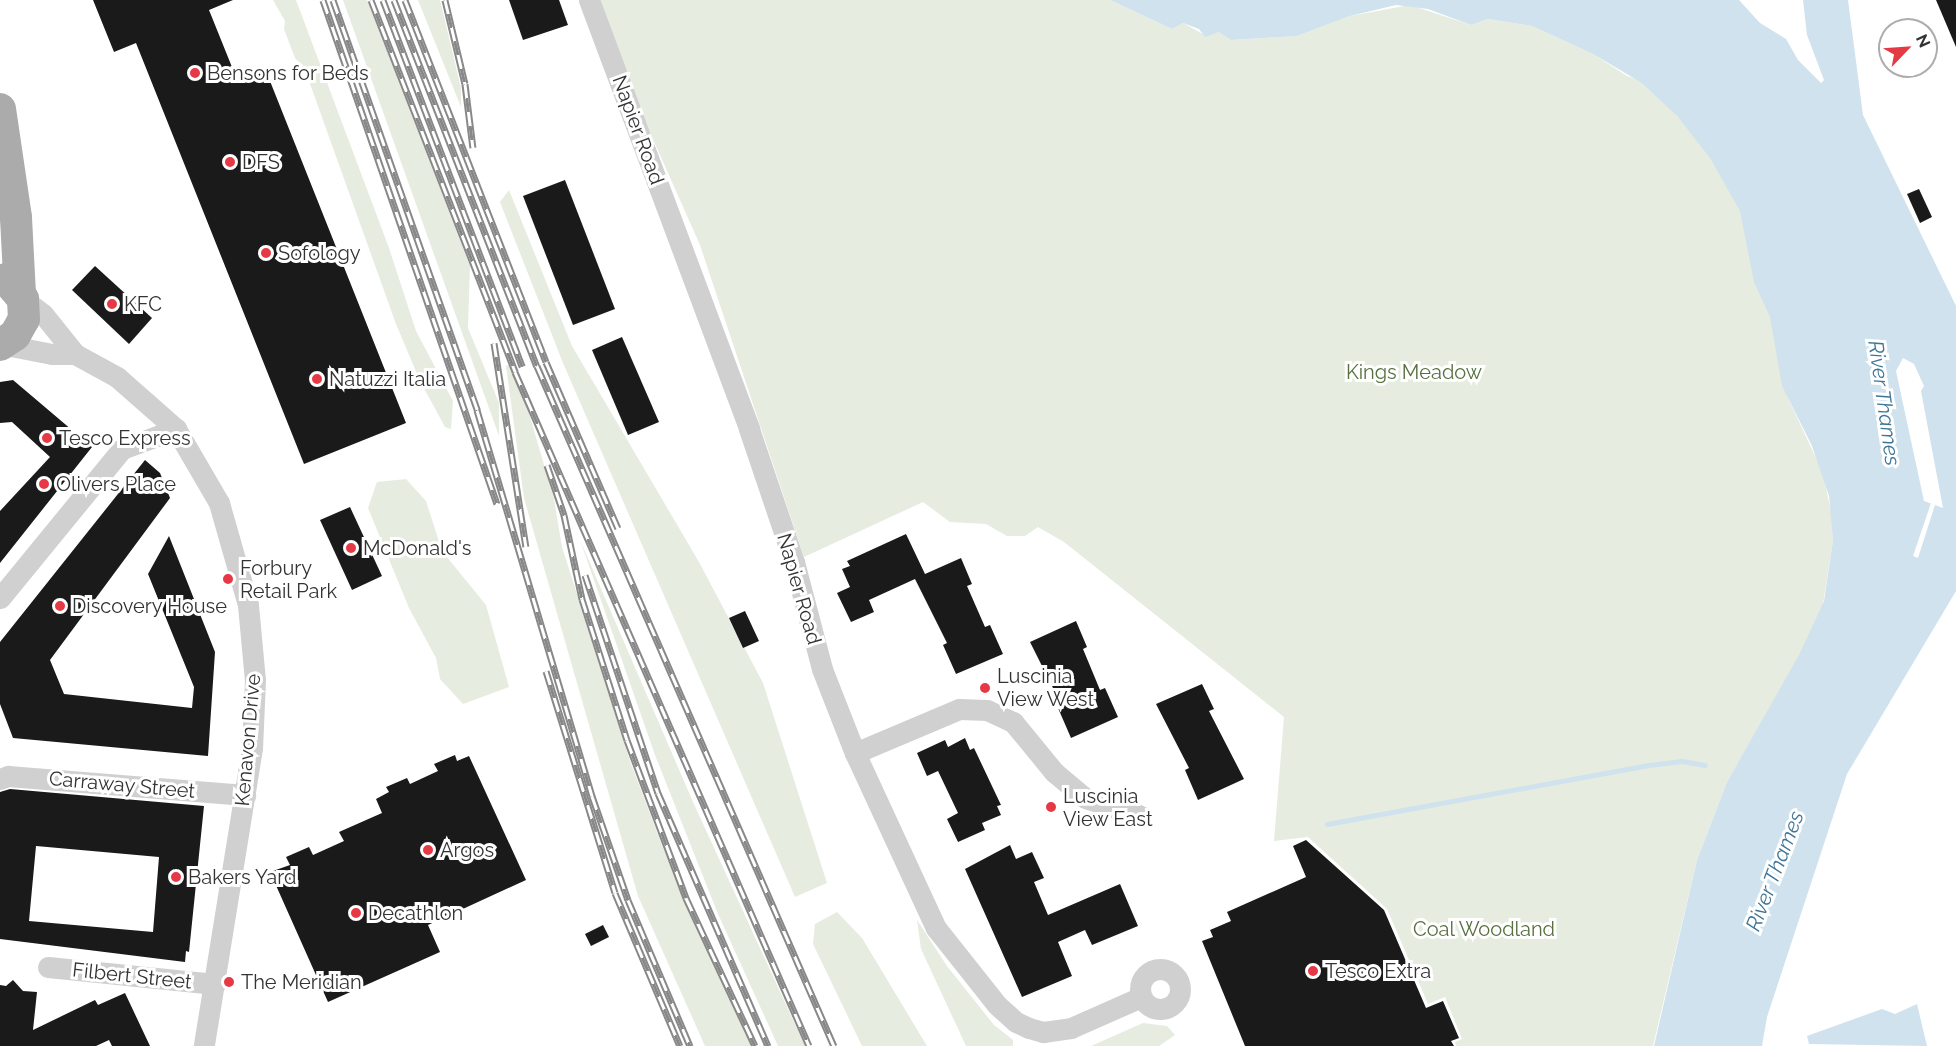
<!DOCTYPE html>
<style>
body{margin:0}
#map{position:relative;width:1956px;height:1046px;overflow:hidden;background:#fff;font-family:Raleway,sans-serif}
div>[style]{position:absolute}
.green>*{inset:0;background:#e6ecdf}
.water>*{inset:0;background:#cfe2ee}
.pier>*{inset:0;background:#fff}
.stream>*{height:5px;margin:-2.5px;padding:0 2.5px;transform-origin:2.5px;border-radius:2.5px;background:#cfe2ee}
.building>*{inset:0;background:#1a1a1a}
.street>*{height:21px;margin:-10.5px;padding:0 10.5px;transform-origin:10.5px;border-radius:10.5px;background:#d0d0d0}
.street>.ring{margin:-10.5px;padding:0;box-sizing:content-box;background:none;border:21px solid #d0d0d0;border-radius:50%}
.primary>*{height:32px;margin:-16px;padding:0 16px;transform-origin:16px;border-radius:16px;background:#ababab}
.rail>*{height:7px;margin-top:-3.5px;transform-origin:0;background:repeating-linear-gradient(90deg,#fff 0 14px,#888 0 28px);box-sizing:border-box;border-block:2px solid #888}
.dots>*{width:16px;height:16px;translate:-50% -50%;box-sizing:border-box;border:3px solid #fff;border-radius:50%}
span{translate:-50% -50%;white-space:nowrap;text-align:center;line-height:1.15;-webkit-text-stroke:6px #fff;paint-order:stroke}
.poi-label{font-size:20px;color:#333}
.left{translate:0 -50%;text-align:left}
.street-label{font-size:20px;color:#333}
.park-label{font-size:20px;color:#56703f}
.water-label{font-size:21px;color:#3f7597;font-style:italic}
.north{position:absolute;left:1878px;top:18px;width:60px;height:60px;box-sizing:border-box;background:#fff;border:2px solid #adadad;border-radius:50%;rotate:65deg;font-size:16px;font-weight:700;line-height:24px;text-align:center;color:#333}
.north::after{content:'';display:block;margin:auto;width:21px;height:27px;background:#e63946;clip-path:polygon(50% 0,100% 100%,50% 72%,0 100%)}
</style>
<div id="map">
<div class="green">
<i style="clip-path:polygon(273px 0,296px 0,389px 248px,416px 331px,453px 401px,451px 429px,445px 427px,420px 381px,396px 324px,304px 67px,295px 58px,284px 29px,285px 21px)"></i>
<i style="clip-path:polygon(343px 0,367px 0,470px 266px,468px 328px,499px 403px,499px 436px)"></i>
<i style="clip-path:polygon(418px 0,440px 0,461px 88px,461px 107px)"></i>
<i style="clip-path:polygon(600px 0,1110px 0,1172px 29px,1183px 23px,1203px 34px,1220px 32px,1231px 40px,1297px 36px,1350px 16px,1410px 5px,1471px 25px,1488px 19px,1532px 26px,1593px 54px,1627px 76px,1651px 84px,1657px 96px,1721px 160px,1767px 270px,1787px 396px,1823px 473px,1832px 517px,1833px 540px,1823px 604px,1827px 610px,1727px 782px,1697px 860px,1653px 1046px,1456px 1046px,1455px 1042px,1462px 1039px,1445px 997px,1428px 1004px,1387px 909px,1308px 837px,1274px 841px,1284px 717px,1064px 542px,1038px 527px,1025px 536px,1007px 536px,986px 524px,950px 522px,923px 502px,804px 557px,700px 245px,640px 110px)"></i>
<i style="clip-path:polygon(509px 190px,572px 346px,699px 562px,763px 683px,827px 883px,795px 897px,563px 363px,500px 202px)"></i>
<i style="clip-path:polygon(514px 362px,554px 499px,562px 547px,630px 761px,663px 848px,755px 1046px,705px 1046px,638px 896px,524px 498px,506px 366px)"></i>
<i style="clip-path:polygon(406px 479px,426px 501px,442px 551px,486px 605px,509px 687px,463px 704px,440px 679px,436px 658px,409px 608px,368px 508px,377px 482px)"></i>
<i style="clip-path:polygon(580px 540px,693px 802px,805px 1046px,778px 1046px,718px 914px,655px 755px)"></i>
<i style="clip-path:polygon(837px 912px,862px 938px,927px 1046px,862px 1046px,813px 944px,815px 924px)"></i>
<i style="clip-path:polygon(917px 920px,947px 966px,994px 1025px,1013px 1040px,1013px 1046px,966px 1046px,921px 949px)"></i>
<i style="clip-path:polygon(1143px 1023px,1167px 1026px,1175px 1035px,1159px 1046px,1091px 1046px)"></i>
</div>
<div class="water">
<i style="clip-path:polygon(evenodd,1110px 0,1739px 0,1760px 23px,1786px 39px,1798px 60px,1821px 83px,1824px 80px,1807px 35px,1803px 0,1848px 0,1863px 115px,1956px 306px,1956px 591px,1847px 774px,1767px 1017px,1762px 1046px,1654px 1046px,1697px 860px,1727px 782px,1799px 655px,1824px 601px,1833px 540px,1829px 496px,1812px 446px,1782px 386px,1770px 317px,1754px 282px,1740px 211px,1710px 158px,1678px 117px,1642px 83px,1593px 54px,1532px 26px,1488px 19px,1471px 25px,1428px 9px,1396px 5px,1350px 16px,1297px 36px,1231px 40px,1219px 32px,1205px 37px,1199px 29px,1183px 23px,1172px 29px,1110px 0,1903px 358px,1914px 364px,1924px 386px,1921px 391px,1943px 508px,1924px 501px,1896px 371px,1903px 358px)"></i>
<i style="clip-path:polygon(1917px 1004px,1927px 1046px,1809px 1044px,1807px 1036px,1882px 1009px,1895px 1014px)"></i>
</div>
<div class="pier">
<i style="clip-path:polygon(1931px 503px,1935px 505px,1918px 558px,1913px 556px)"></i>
</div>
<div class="stream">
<i style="left:1327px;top:824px;width:327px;rotate:-10.4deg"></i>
<i style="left:1649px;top:765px;width:33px;rotate:-7deg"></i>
<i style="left:1682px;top:761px;width:23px;rotate:10deg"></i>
</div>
<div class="building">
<i style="clip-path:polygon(93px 0,233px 0,209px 10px,238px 82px,266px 71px,406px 423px,304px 464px,136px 43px,114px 52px)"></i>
<i style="clip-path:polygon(509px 0,559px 0,568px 25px,523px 40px)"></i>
<i style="clip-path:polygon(1936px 0,1956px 0,1956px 47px)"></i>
<i style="clip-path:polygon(565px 180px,615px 309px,573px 325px,523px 196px)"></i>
<i style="clip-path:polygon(1919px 189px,1932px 217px,1920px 223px,1907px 194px)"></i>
<i style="clip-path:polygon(95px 266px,152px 318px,129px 344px,72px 290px)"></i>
<i style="clip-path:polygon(622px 337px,659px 422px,628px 435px,592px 350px)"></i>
<i style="clip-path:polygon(13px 380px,92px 447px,0 563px,0 511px,50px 457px,12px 422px,0 423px,0 382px)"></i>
<i style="clip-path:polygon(145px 460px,160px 473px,170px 498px,50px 660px,64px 694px,192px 708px,194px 687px,148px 574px,169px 536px,215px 652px,208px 756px,13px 738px,0 704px,0 642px)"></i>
<i style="clip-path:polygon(350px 507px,382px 576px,352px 590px,320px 520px)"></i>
<i style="clip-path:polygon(906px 534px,925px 574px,961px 558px,972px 584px,967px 586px,985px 627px,990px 625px,1003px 654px,956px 674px,943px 645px,947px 643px,915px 579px,869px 600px,874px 612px,851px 622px,837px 593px,850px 587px,842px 569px,850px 566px,847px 561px)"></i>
<i style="clip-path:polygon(745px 611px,759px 641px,743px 648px,729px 618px)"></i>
<i style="clip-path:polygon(1076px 621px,1087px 647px,1083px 649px,1100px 690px,1105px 688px,1118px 717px,1071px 738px,1058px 708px,1062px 706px,1030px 642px)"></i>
<i style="clip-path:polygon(1202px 684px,1214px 709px,1209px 711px,1244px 779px,1198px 800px,1185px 770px,1189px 768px,1156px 704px)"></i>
<i style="clip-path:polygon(965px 738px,970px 750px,974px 748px,1001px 805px,997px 806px,1001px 815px,982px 823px,985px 830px,958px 842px,947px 819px,958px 813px,938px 771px,927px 776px,917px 753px,945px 740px,948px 747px)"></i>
<i style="clip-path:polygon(455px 755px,457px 761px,469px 756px,526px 880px,428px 925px,440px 952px,328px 1002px,270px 872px,290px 865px,286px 857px,309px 847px,313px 855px,344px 841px,339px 832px,382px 813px,376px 799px,389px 792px,386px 787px,407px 778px,410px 784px,438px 771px,434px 764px)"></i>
<i style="clip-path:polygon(evenodd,10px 789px,204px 806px,189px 952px,186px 951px,185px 962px,0 939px,0 792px,10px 789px,36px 846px,159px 857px,153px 932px,29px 921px,36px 846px)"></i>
<i style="clip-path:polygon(1306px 840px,1384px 910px,1426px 1008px,1443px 1001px,1459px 1038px,1451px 1041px,1454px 1046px,1245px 1046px,1202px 941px,1213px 937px,1210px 930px,1231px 921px,1227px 912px,1306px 877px,1293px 846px)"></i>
<i style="clip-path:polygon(1010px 845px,1016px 859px,1032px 852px,1044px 878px,1034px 882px,1048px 915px,1120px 884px,1138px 926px,1092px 945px,1085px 930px,1058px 942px,1072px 976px,1022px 997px,965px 869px)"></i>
<i style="clip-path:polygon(603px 925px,609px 937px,591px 946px,585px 934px)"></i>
<i style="clip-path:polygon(13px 980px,23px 991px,37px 992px,33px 1030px,95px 1000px,98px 1005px,125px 993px,150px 1046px,112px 1046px,109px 1040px,96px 1046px,0 1046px,0 985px,6px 986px)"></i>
</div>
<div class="street">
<i style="left:589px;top:0;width:458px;rotate:69.5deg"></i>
<i style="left:749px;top:429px;width:140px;rotate:71.3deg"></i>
<i style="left:794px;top:562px;width:111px;rotate:75.3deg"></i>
<i style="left:822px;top:669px;width:90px;rotate:68.6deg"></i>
<i style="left:855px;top:753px;width:193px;rotate:65.2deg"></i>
<i style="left:936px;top:928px;width:98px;rotate:51.6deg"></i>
<i style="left:997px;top:1005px;width:25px;rotate:42deg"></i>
<i style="left:1016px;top:1022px;width:14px;rotate:25deg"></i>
<i style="left:1029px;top:1028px;width:15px;rotate:16deg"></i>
<i style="left:1043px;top:1032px;width:28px;rotate:-8deg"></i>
<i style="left:1071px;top:1028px;width:77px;rotate:-23.9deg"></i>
<i style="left:23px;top:299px;width:25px;rotate:37deg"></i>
<i style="left:43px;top:314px;width:51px;rotate:51.3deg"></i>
<i style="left:75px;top:354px;width:48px;rotate:28.7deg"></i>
<i style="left:117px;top:377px;width:79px;rotate:41.4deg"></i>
<i style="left:176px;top:429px;width:86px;rotate:59.8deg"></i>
<i style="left:219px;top:503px;width:106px;rotate:74.1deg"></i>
<i style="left:248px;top:605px;width:75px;rotate:84.7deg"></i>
<i style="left:255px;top:680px;width:68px;rotate:92.5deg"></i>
<i style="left:252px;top:748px;width:302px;rotate:99.2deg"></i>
<i style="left:1px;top:344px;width:52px;rotate:11.1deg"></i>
<i style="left:52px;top:354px;width:23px"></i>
<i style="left:0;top:598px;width:193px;rotate:-50.7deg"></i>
<i style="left:122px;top:449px;width:58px;rotate:-20.3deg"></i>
<i style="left:855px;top:753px;width:113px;rotate:-22.9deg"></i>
<i style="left:959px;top:709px;width:28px;rotate:2deg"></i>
<i style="left:987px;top:710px;width:29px;rotate:25deg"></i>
<i style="left:1013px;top:722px;width:65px;rotate:50.6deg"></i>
<i style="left:1054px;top:772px;width:40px;rotate:40deg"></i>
<i style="left:1085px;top:798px;width:57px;rotate:17.5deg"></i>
<i style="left:0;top:779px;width:9px;rotate:-21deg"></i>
<i style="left:8px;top:776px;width:238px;rotate:4.6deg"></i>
<i style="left:48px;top:967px;width:168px;rotate:5.8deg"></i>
<i class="ring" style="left:1140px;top:969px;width:19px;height:19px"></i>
</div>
<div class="primary">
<i style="left:0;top:109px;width:110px;rotate:81.6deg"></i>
<i style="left:16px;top:218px;width:76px;rotate:87deg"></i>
<i style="left:0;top:345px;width:18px;rotate:-34deg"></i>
<i style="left:15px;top:335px;width:18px;rotate:-61deg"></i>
<i style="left:24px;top:319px;width:20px;rotate:-93deg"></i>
<i style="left:23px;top:299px;width:26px;rotate:-130deg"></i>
</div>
<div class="rail">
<i style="left:323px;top:0;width:533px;rotate:70.95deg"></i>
<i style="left:333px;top:0;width:435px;rotate:70.6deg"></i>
<i style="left:477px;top:410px;width:403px;rotate:73.4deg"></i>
<i style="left:592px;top:796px;width:110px;rotate:70.9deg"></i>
<i style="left:628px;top:900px;width:159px;rotate:67deg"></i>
<i style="left:371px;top:0;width:399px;rotate:68.8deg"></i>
<i style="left:515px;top:372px;width:735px;rotate:66.43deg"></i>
<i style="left:383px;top:0;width:392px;rotate:69.2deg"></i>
<i style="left:394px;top:0;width:393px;rotate:68.7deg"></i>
<i style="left:537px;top:366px;width:742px;rotate:66.41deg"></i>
<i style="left:405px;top:0;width:388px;rotate:68.7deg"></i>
<i style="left:546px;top:362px;width:181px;rotate:66.6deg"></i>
<i style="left:445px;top:0;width:86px;rotate:76.6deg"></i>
<i style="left:465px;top:84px;width:64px;rotate:82.9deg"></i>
<i style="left:494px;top:343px;width:206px;rotate:81.1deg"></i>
<i style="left:547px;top:465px;width:53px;rotate:71.2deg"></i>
<i style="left:564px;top:515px;width:86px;rotate:77.9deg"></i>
<i style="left:582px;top:599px;width:148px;rotate:72.3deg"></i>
<i style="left:627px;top:740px;width:169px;rotate:69.5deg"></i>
<i style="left:686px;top:898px;width:163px;rotate:65deg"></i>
<i style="left:585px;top:575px;width:230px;rotate:71.5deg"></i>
<i style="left:658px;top:793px;width:276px;rotate:66.5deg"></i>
<i style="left:546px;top:671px;width:232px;rotate:72.7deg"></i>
<i style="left:615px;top:893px;width:166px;rotate:67deg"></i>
</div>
<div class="dots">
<i style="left:195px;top:73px;background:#e63946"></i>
<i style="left:230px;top:162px;background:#e63946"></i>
<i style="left:266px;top:253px;background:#e63946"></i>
<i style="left:112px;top:304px;background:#e63946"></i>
<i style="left:317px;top:379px;background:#e63946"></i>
<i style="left:47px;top:438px;background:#e63946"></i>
<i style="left:44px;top:484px;background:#e63946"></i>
<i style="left:351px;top:548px;background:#e63946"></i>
<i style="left:228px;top:579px;background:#e63946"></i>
<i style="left:60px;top:606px;background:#e63946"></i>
<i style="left:985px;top:688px;background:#e63946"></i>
<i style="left:1051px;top:807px;background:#e63946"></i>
<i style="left:428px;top:850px;background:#e63946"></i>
<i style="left:176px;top:877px;background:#e63946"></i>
<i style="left:356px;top:913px;background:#e63946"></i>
<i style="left:1313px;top:971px;background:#e63946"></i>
<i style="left:229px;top:982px;background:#e63946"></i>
</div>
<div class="poi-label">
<span class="left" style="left:207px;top:73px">Bensons for Beds</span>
<span class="left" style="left:242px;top:162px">DFS</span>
<span class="left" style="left:278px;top:253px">Sofology</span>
<span class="left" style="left:124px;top:304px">KFC</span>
<span class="left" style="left:329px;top:379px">Natuzzi Italia</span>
<span class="left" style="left:59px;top:438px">Tesco Express</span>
<span class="left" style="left:56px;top:484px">Olivers Place</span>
<span class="left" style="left:363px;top:548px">McDonald's</span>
<span class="left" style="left:240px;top:580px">Forbury<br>Retail Park</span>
<span class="left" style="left:72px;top:606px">Discovery House</span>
<span class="left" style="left:997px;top:688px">Luscinia<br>View West</span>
<span class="left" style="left:1063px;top:808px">Luscinia<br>View East</span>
<span class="left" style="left:440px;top:850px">Argos</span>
<span class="left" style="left:188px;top:877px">Bakers Yard</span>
<span class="left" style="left:368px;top:913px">Decathlon</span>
<span class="left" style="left:1325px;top:971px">Tesco Extra</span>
<span class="left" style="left:241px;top:982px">The Meridian</span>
</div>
<div class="street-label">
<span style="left:638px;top:130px;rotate:70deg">Napier Road</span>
<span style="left:799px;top:589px;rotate:74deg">Napier Road</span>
<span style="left:248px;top:740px;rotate:-85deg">Kenavon Drive</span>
<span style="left:122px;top:785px;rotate:5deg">Carraway Street</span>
<span style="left:132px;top:976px;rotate:6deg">Filbert Street</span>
</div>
<div class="park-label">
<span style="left:1414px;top:372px">Kings Meadow</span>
<span style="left:1484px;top:929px">Coal Woodland</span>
</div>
<div class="water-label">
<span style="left:1884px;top:403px;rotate:82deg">River Thames</span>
<span style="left:1775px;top:871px;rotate:-69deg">River Thames</span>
</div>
<div class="north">N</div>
</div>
